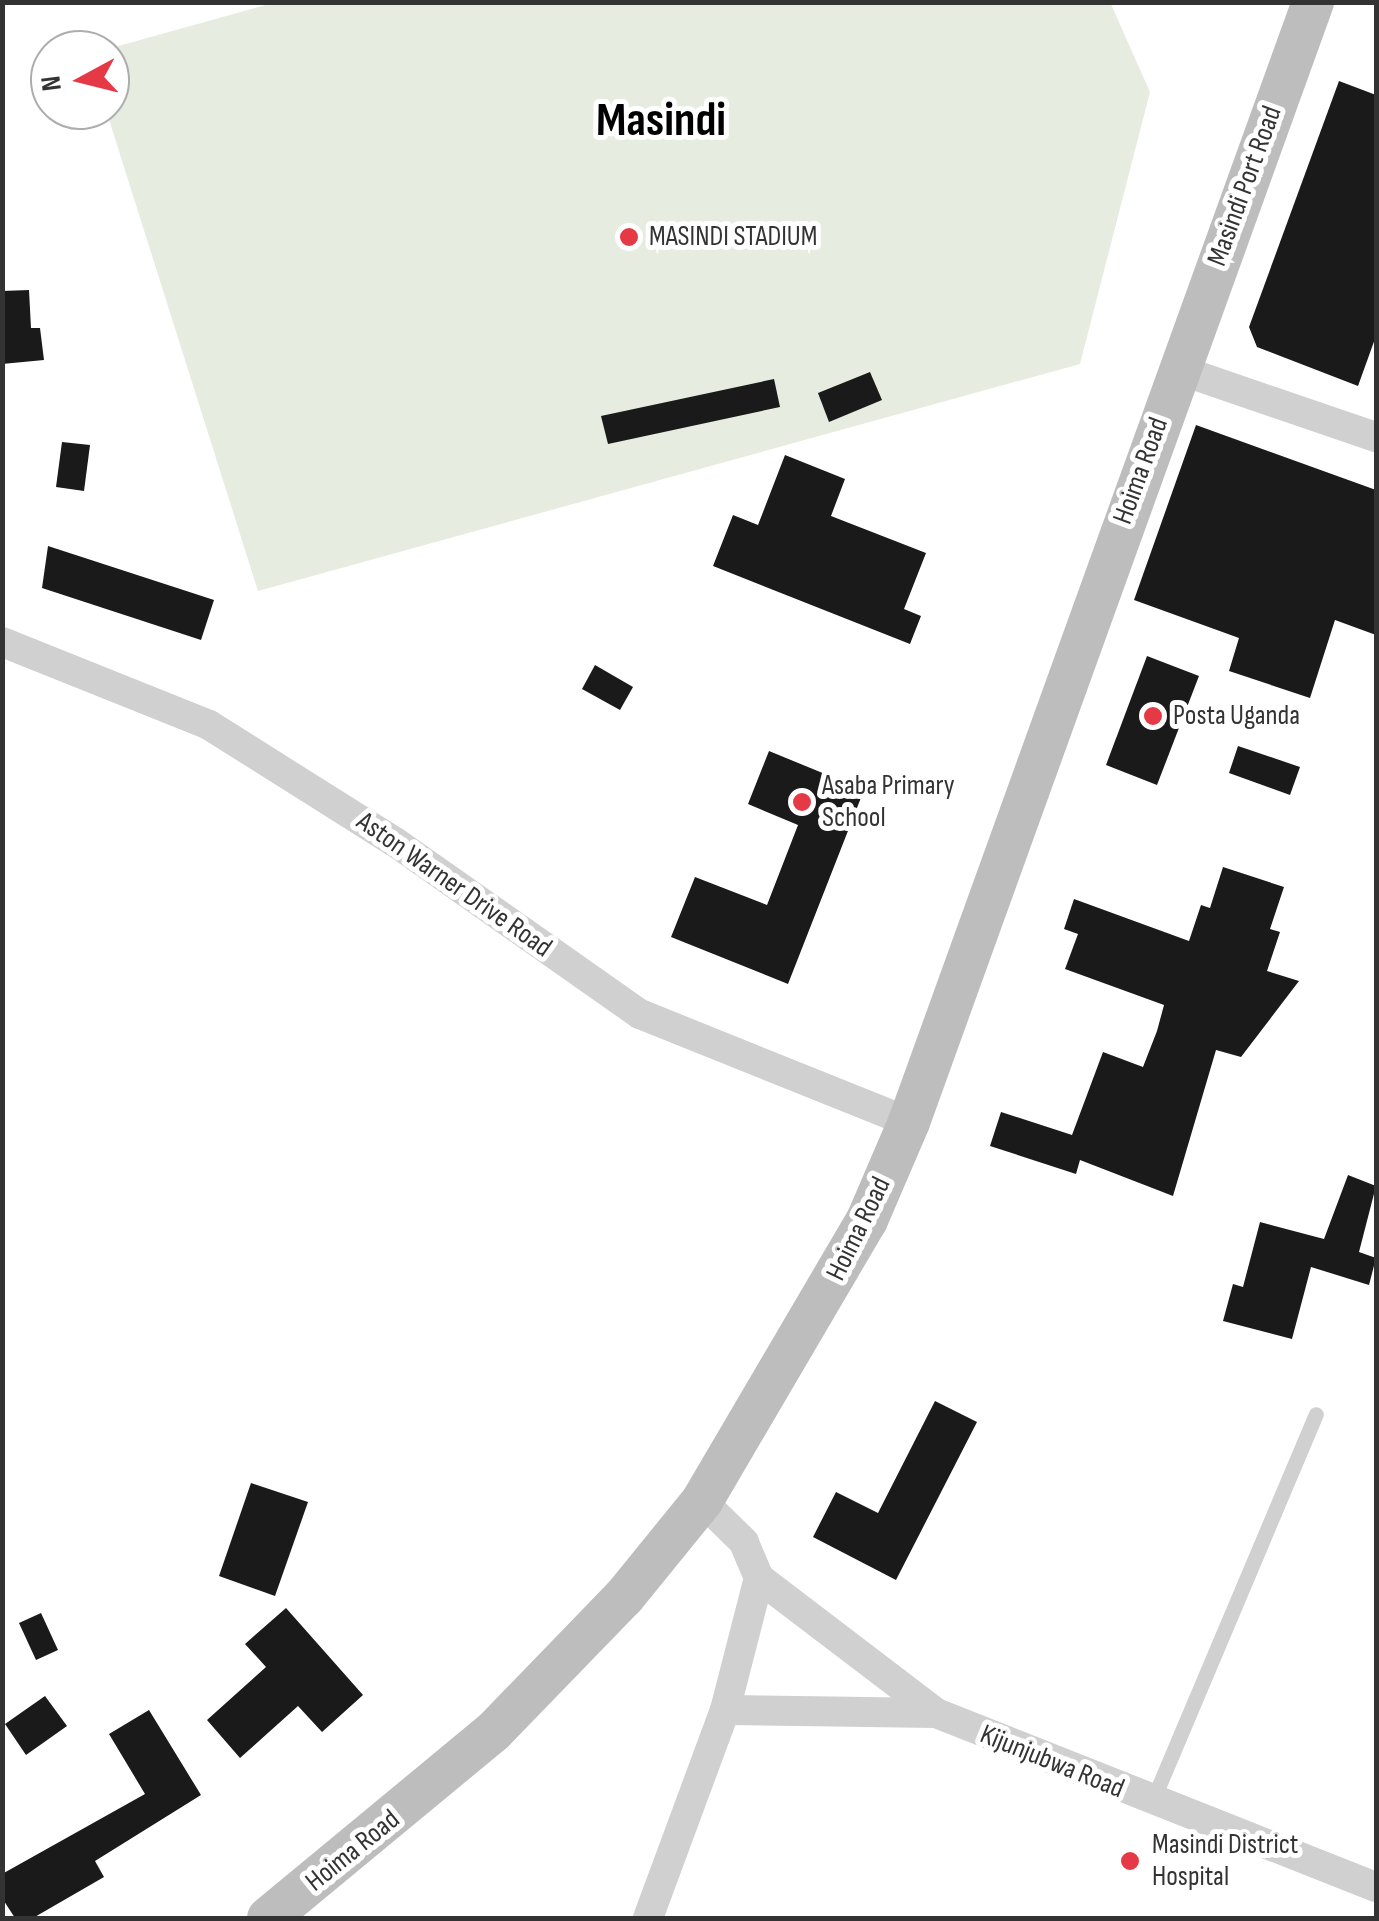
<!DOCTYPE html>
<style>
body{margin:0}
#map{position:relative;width:1379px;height:1921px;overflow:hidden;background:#fff;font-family:"Sofia Sans Condensed",sans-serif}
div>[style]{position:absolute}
.green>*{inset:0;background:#e6ecdf}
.building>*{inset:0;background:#1a1a1a}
.lane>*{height:15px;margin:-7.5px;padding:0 7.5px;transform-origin:7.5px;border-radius:7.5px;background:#d0d0d0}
.street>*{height:30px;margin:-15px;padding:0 15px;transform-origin:15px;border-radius:15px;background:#d0d0d0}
.secondary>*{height:42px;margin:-21px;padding:0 21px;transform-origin:21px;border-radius:21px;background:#bdbdbd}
.dots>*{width:28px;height:28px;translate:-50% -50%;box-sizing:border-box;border:5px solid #fff;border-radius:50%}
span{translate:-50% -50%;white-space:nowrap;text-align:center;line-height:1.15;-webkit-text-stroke:10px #fff;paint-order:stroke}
.street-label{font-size:28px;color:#333}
.poi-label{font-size:28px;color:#333}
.left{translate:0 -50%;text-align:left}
.town-label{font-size:48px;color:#000;font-weight:700}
.frame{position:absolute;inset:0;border:5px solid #333;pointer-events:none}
.north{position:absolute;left:30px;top:30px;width:100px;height:100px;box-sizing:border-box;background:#fff;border:2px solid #adadad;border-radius:50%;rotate:263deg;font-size:28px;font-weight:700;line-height:40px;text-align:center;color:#333}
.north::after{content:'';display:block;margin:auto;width:35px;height:45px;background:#e63946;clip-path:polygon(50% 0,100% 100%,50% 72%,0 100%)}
</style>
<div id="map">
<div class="green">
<i style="clip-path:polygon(1110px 2px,1150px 92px,1080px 364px,258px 591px,106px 110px,110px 50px,104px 50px,273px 3px)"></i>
</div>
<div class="building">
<i style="clip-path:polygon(1339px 81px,1376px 95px,1376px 336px,1358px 386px,1257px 347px,1249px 327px)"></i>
<i style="clip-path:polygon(29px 290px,31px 328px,40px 328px,44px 360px,2px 364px,2px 291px)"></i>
<i style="clip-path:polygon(870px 372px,882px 400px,829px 422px,818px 393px)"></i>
<i style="clip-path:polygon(774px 379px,780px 407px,608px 444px,601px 416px)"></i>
<i style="clip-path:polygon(1196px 425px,1376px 490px,1376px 635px,1335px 620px,1310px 698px,1229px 671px,1239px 638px,1134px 600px)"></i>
<i style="clip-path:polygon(62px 442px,90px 445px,84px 491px,56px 487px)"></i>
<i style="clip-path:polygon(785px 455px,845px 479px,831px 516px,926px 553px,904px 609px,921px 616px,910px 644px,713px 566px,733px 515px,758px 525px)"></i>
<i style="clip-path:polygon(48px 546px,214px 600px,201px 640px,42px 588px)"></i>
<i style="clip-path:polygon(1147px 656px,1199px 676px,1157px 785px,1106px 765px)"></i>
<i style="clip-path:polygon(595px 665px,633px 687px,620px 710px,582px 689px)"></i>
<i style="clip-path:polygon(1238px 746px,1300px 767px,1290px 795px,1229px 773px)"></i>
<i style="clip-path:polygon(769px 751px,864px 790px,788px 984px,671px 937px,695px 877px,767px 905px,798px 825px,748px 804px)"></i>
<i style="clip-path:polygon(1223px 867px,1284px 887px,1270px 929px,1280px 932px,1267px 971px,1299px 981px,1241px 1057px,1216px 1050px,1173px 1196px,1080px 1160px,1076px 1174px,990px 1146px,1001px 1112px,1072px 1135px,1103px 1052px,1143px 1067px,1157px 1031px,1164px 1005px,1065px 969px,1078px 934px,1064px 929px,1074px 899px,1189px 941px,1201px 905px,1210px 908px)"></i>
<i style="clip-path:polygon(1348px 1175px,1376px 1186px,1359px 1252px,1376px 1258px,1369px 1285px,1311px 1267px,1292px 1339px,1223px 1321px,1233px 1284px,1243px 1287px,1260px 1222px,1324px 1239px)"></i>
<i style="clip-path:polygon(935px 1401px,977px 1422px,896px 1580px,813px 1537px,836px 1492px,878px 1513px)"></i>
<i style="clip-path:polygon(251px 1483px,308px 1502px,275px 1596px,219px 1576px)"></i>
<i style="clip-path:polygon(286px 1608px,363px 1695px,322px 1732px,298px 1706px,240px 1758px,207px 1720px,266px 1667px,245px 1644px)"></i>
<i style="clip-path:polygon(41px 1613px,58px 1650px,36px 1660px,19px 1623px)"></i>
<i style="clip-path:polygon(45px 1696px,67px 1726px,26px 1755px,5px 1724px)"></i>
<i style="clip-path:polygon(149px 1710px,201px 1795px,95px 1861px,104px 1877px,33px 1918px,15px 1918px,2px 1898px,2px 1874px,145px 1794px,109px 1734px)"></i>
</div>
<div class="lane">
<i style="left:1152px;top:1802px;width:421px;rotate:-67.1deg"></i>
</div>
<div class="street">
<i style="left:1177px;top:369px;width:210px;rotate:18.9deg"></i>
<i style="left:2px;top:642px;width:223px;rotate:21.8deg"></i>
<i style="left:209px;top:725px;width:220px;rotate:32.2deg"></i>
<i style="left:395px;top:842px;width:299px;rotate:35.1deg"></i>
<i style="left:640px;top:1014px;width:290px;rotate:21.9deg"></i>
<i style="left:759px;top:1578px;width:223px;rotate:37.3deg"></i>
<i style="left:936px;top:1713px;width:473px;rotate:21.6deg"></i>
<i style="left:725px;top:1710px;width:211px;rotate:0.8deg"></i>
<i style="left:648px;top:1918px;width:222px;rotate:-69.7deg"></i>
<i style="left:725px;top:1710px;width:136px;rotate:-75.6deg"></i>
<i style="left:759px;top:1578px;width:39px;rotate:-113deg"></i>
<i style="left:744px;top:1542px;width:59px;rotate:-135.7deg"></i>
</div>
<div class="secondary">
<i style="left:268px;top:1918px;width:293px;rotate:-39.6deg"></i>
<i style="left:494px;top:1731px;width:187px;rotate:-45.9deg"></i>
<i style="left:624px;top:1597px;width:124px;rotate:-50.9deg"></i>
<i style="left:702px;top:1501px;width:326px;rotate:-59.6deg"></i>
<i style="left:867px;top:1220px;width:107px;rotate:-66.8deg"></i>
<i style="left:909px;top:1122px;width:1191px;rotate:-70.16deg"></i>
</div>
<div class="dots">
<i style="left:629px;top:237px;background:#e63946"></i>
<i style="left:1153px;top:716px;background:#e63946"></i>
<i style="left:802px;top:802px;background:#e63946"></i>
<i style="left:1130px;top:1861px;background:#e63946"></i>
</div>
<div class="street-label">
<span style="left:1245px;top:186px;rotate:-70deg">Masindi Port Road</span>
<span style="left:1141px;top:471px;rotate:-70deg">Hoima Road</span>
<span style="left:454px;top:885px;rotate:35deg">Aston Warner Drive Road</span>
<span style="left:859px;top:1229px;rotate:-64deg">Hoima Road</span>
<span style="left:1052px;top:1762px;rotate:22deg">Kijunjubwa Road</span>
<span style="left:353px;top:1851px;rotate:-39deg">Hoima Road</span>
</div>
<div class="poi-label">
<span class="left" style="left:649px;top:237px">MASINDI STADIUM</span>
<span class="left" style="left:1173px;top:716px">Posta Uganda</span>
<span class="left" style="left:822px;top:802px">Asaba Primary<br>School</span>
<span class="left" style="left:1152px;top:1861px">Masindi District<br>Hospital</span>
</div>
<div class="town-label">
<span style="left:661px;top:121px">Masindi</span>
</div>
<div class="frame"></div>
<div class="north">N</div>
</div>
